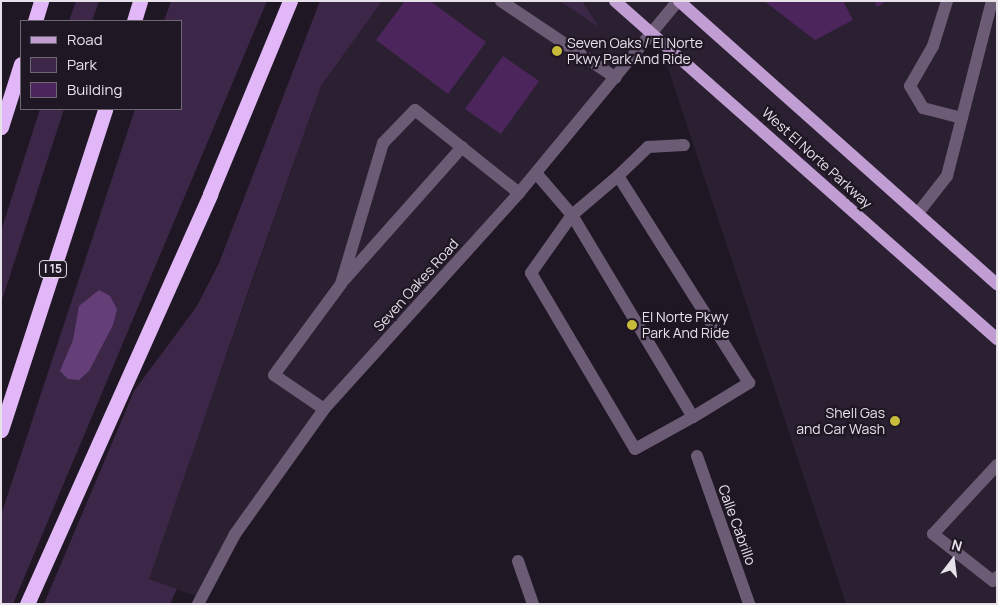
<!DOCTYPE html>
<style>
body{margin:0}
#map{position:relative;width:998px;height:605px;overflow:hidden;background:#1f1723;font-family:Manrope,sans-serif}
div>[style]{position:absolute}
.built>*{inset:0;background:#2b2031}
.green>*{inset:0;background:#3d2748}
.forest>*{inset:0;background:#643e77}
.building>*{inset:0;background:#4b255c}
.service>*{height:12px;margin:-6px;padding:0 6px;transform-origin:6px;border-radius:6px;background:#6c5b75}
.minor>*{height:12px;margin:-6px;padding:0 6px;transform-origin:6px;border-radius:6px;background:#6c5b75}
.tertiary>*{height:12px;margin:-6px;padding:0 6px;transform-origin:6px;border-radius:6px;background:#6c5b75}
.primary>*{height:12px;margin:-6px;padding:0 6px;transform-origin:6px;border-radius:6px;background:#c09dd3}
.motorway>*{height:15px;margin:-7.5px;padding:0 7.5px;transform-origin:7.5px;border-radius:7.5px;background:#e2b7f8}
.dots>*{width:14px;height:14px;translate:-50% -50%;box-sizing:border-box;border:2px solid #1f1723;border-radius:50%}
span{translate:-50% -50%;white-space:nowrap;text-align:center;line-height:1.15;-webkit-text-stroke:4.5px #1f1723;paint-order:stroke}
.shield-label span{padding:1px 4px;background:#1f1723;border:1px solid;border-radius:4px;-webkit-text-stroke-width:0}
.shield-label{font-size:12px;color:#e7e2ea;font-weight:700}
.poi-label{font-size:14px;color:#e7e2ea}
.left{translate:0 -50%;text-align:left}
.right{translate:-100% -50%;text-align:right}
.street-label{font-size:14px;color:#e7e2ea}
.frame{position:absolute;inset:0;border:2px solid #e7e2ea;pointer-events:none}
.legend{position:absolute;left:20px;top:20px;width:162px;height:90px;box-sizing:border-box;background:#1f1723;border:1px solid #6f6873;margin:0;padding:6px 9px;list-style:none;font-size:15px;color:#e7e2ea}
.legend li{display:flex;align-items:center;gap:10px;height:25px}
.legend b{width:25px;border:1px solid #6f6873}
.north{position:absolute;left:928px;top:535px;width:50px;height:50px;-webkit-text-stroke:4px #1f1723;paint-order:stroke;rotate:15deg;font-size:14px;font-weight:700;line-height:20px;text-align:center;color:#e7e2ea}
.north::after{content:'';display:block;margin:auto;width:18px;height:22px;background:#e7e2ea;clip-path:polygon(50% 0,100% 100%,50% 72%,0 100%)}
</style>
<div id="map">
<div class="built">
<i style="clip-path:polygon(382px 1px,997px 1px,997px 604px,846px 604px,656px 32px,324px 409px,201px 598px,148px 579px,321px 86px)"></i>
</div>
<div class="green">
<i style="clip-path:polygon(76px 1px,99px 1px,92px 21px,69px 21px)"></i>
<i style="clip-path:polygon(171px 1px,267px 1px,13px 604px,1px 604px,1px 515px,135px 109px,181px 109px,181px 21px,164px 21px)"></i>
<i style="clip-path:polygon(320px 1px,382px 1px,321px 86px,249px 289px,149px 579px,177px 589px,170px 604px,44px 604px,134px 391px,197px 306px,219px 263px)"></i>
<i style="clip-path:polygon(560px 1px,582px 1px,599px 27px)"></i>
<i style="clip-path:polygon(40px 109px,64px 109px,1px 303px,1px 231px)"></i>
</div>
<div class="forest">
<i style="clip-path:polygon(99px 290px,110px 296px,117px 309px,113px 325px,89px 371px,79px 380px,68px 379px,60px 371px,73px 340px,79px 306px)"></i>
</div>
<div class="building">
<i style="clip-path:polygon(405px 1px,430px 1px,486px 42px,448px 94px,376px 40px)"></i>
<i style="clip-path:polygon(764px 1px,843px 1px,853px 20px,815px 40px)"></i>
<i style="clip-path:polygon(874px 1px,887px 1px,877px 7px)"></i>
<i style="clip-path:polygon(503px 56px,539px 81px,501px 134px,465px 109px)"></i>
</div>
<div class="service">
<i style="left:501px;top:1px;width:138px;rotate:33.8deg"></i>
<i style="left:947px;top:1px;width:47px;rotate:107.3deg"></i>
<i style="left:933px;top:46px;width:46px;rotate:119.9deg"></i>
<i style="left:910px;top:86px;width:26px;rotate:59deg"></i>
<i style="left:923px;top:108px;width:40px;rotate:14.4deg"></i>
<i style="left:536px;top:173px;width:55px;rotate:49.4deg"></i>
<i style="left:572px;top:215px;width:235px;rotate:59.1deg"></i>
<i style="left:693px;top:417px;width:66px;rotate:-31.3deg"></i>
<i style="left:749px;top:383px;width:245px;rotate:-122.3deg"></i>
<i style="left:618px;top:176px;width:42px;rotate:-44deg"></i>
<i style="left:648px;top:147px;width:36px;rotate:-3deg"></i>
<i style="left:618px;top:176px;width:60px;rotate:139.7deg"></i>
<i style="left:572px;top:215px;width:71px;rotate:125.3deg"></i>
<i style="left:531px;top:273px;width:204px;rotate:59.4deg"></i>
<i style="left:635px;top:449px;width:66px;rotate:-28.9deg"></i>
<i style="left:918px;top:213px;width:47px;rotate:-51.9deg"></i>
<i style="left:947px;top:176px;width:181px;rotate:-75.6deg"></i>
<i style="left:344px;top:280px;width:178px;rotate:-48.4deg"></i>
<i style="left:324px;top:409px;width:60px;rotate:-145.8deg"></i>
<i style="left:274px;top:375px;width:113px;rotate:-53.6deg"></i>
<i style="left:341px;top:284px;width:147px;rotate:-73.4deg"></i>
<i style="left:383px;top:143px;width:46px;rotate:-45.9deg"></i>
<i style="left:415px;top:110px;width:133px;rotate:38.6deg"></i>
<i style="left:997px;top:465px;width:94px;rotate:132.8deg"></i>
<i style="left:933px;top:534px;width:76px;rotate:38.1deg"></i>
<i style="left:993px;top:581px;width:6px;rotate:-45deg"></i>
</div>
<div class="minor">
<i style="left:697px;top:456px;width:157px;rotate:70.6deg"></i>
<i style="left:518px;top:561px;width:46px;rotate:70.8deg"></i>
</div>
<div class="tertiary">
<i style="left:198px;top:604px;width:79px;rotate:-62.1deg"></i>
<i style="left:235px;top:534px;width:153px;rotate:-54.5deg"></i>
<i style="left:324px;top:409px;width:291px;rotate:-47.9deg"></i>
<i style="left:519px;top:193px;width:249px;rotate:-50.4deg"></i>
</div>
<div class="primary">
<i style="left:615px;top:1px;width:510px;rotate:41.5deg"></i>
<i style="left:679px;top:1px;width:426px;rotate:41.7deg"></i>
</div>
<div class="motorway">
<i style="left:35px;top:21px;width:21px;rotate:-73deg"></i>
<i style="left:134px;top:21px;width:21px;rotate:-73deg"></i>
<i style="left:1px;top:127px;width:66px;rotate:-72.4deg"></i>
<i style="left:1px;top:430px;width:337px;rotate:-72deg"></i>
<i style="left:27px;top:604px;width:449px;rotate:-65.9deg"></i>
<i style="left:210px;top:194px;width:209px;rotate:-67.5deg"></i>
</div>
<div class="dots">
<i style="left:557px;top:51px;background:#c7bb3b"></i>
<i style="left:632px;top:325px;background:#c7bb3b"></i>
<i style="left:895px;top:421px;background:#c7bb3b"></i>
</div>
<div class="shield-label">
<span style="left:53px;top:269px">I 15</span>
</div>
<div class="poi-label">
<span class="left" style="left:567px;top:51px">Seven Oaks / El Norte<br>Pkwy Park And Ride</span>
<span class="left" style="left:642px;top:325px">El Norte Pkwy<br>Park And Ride</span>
<span class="right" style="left:885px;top:421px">Shell Gas<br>and Car Wash</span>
</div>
<div class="street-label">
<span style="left:817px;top:158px;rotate:42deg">West El Norte Parkway</span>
<span style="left:416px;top:285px;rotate:-48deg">Seven Oakes Road</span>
<span style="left:737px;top:525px;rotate:70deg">Calle Cabrillo</span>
</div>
<div class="frame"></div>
<ul class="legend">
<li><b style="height:6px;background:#c09dd3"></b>Road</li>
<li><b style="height:14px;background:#3d2748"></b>Park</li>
<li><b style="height:14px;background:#4b255c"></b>Building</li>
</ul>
<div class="north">N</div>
</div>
